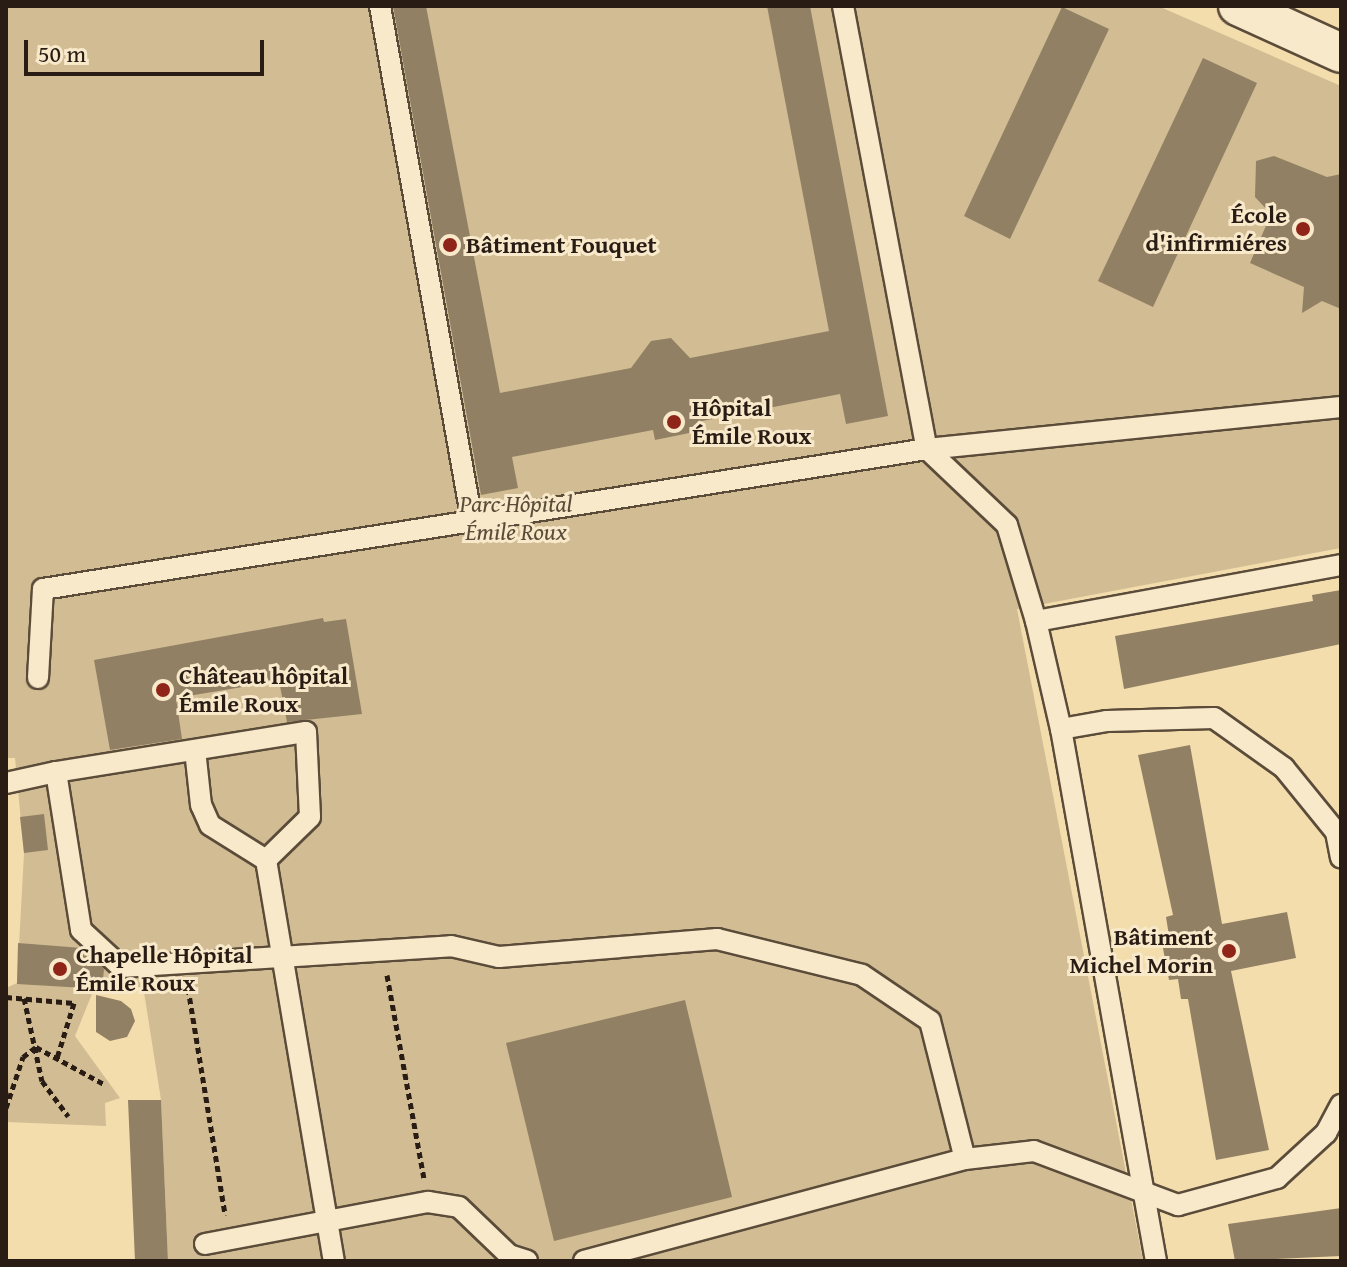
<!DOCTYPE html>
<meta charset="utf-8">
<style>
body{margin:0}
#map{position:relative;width:1347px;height:1267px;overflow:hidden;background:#f4ddad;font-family:"Gentium Book Plus",serif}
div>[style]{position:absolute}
.green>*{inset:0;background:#d1bc93}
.building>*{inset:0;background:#928064}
.path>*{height:5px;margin-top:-2.5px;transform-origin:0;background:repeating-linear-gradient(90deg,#281c14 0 6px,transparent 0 10px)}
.roads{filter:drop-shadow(2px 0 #5b4c3a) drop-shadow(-2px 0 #5b4c3a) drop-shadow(0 2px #5b4c3a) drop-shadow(0 -2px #5b4c3a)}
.lane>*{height:20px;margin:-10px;padding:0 10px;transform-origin:10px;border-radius:10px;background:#f8e9ca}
.street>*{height:38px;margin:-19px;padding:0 19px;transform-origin:19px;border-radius:19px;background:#f8e9ca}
.dots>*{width:22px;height:22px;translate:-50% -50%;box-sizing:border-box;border:4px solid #f8e9ca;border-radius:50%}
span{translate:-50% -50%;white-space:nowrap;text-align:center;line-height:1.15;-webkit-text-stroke:6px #f8e9ca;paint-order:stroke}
.poi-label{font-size:24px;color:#281c14;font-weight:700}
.right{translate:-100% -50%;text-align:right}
.left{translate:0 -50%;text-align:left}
.park-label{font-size:24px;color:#5b4c3a;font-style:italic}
.frame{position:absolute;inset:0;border:8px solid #281c14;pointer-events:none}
.scale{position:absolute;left:24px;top:40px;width:240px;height:36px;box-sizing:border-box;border:4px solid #281c14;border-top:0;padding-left:10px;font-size:24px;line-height:28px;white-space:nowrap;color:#281c14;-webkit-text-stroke:6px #f8e9ca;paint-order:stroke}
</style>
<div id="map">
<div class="green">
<i style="clip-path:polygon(6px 6px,1158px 6px,1341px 86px,1341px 548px,1017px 609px,1143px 1261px,168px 1261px,161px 1100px,144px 992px,125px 975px,94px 989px,75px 1036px,120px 1098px,105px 1103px,106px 1126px,6px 1122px,6px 988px,17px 983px,24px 853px,15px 758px,6px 758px)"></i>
</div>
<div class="building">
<i style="clip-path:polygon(393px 6px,426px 6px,500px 393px,631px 368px,651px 341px,671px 338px,690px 358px,829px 331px,767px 6px,810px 6px,888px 416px,846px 424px,840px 394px,697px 422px,699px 431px,655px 440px,653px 430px,512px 457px,518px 488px,481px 495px)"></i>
<i style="clip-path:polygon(1062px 7px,1109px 29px,1010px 239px,964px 216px)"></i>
<i style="clip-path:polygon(1203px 58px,1257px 83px,1153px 307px,1098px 281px)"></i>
<i style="clip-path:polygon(1274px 156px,1327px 177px,1341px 174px,1341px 309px,1322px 301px,1302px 313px,1304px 287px,1250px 263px,1271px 214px,1255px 197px,1256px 161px)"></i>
<i style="clip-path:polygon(1341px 590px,1341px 644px,1124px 689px,1115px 636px,1313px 601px,1312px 595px)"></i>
<i style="clip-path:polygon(323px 618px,324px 622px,346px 619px,362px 714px,287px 722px,279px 681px,176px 698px,182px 739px,110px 750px,94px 660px)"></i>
<i style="clip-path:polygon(1190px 745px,1222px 924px,1287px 912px,1296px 958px,1231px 971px,1269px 1150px,1216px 1160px,1188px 999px,1181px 999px,1178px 979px,1169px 980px,1161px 938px,1169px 936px,1166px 917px,1173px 915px,1138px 755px)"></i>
<i style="clip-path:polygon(44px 814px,48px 850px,24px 853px,20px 817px)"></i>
<i style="clip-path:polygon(18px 943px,82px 948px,104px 969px,102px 989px,17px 984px)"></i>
<i style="clip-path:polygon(96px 995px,121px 1001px,131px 1009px,135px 1021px,127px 1037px,110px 1041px,96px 1032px)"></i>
<i style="clip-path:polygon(685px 1000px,732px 1197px,554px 1241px,506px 1043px)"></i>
<i style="clip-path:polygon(128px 1100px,161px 1100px,168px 1261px,135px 1261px)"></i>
<i style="clip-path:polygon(1341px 1208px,1341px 1256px,1235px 1261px,1228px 1224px)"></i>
</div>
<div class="path">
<i style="left:387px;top:975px;width:206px;rotate:79.7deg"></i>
<i style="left:188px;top:988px;width:230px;rotate:80.7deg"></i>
<i style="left:6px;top:997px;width:68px;rotate:5deg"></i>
<i style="left:74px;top:1003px;width:58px;rotate:107.2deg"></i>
<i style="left:24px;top:998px;width:85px;rotate:77.8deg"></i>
<i style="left:42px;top:1081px;width:44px;rotate:53.4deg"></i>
<i style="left:6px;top:1108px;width:54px;rotate:-71.6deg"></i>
<i style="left:23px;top:1057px;width:16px;rotate:-38deg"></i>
<i style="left:36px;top:1047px;width:77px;rotate:28.6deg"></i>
</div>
<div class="roads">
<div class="lane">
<i style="left:380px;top:6px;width:523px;rotate:79.87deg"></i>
<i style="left:843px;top:6px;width:451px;rotate:79.3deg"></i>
<i style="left:927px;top:449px;width:110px;rotate:43.5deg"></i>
<i style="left:1007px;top:525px;width:100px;rotate:73.2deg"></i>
<i style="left:1036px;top:621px;width:111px;rotate:77deg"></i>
<i style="left:1061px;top:729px;width:540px;rotate:79.88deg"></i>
<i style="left:1036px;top:621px;width:310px;rotate:-10.4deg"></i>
<i style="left:38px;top:678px;width:89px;rotate:-86.8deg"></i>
<i style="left:43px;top:589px;width:895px;rotate:-9deg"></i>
<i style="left:927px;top:449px;width:416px;rotate:-5.8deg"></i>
<i style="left:1061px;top:729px;width:47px;rotate:-9.9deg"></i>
<i style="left:1107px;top:721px;width:107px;rotate:-1.6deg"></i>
<i style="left:1214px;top:718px;width:86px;rotate:35.5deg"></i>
<i style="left:1284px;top:768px;width:82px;rotate:50.9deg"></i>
<i style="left:1336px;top:832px;width:26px;rotate:79deg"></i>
<i style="left:56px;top:772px;width:253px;rotate:-9.1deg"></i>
<i style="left:306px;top:732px;width:85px;rotate:87.3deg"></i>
<i style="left:310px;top:817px;width:62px;rotate:135.7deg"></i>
<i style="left:266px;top:860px;width:66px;rotate:-148deg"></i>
<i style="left:210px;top:825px;width:22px;rotate:-114deg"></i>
<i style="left:201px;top:805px;width:55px;rotate:-96.2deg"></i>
<i style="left:6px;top:783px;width:51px;rotate:-12.4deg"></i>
<i style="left:56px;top:772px;width:160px;rotate:81deg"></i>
<i style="left:81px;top:930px;width:54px;rotate:42.8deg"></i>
<i style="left:121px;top:967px;width:331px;rotate:-3.6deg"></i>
<i style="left:451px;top:946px;width:49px;rotate:12.9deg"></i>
<i style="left:499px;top:957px;width:219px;rotate:-4.7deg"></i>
<i style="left:717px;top:939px;width:149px;rotate:13.9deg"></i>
<i style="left:862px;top:975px;width:82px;rotate:34.1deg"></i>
<i style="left:930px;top:1021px;width:142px;rotate:75.8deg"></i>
<i style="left:266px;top:860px;width:407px;rotate:80.4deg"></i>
<i style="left:205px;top:1244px;width:227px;rotate:-10.7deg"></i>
<i style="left:428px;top:1202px;width:31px;rotate:9deg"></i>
<i style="left:459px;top:1207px;width:69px;rotate:43.8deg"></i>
<i style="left:509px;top:1255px;width:19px;rotate:18deg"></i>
<i style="left:584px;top:1261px;width:394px;rotate:-15deg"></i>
<i style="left:965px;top:1159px;width:69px;rotate:-6.6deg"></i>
<i style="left:1034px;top:1151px;width:154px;rotate:20.6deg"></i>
<i style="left:1178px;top:1205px;width:103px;rotate:-15.3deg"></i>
<i style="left:1277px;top:1178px;width:67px;rotate:-42.6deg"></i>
<i style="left:1326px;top:1133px;width:32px;rotate:-62deg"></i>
</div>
<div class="street">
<i style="left:1238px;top:6px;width:113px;rotate:24.5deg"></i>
</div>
</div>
<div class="dots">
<i style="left:1303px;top:229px;background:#8f2418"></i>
<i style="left:450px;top:245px;background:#8f2418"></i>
<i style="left:674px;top:422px;background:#8f2418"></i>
<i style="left:163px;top:690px;background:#8f2418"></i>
<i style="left:1229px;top:951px;background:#8f2418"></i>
<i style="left:60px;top:969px;background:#8f2418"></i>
</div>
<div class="poi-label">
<span class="right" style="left:1287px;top:229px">École<br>d'infirmiéres</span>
<span class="left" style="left:466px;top:245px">Bâtiment Fouquet</span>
<span class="left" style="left:692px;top:422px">Hôpital<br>Émile Roux</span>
<span class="left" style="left:179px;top:690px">Château hôpital<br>Émile Roux</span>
<span class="right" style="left:1213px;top:951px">Bâtiment<br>Michel Morin</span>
<span class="left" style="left:76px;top:969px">Chapelle Hôpital<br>Émile Roux</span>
</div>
<div class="park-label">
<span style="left:516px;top:518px">Parc Hôpital<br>Émile Roux</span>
</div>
<div class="frame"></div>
<div class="scale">50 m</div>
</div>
